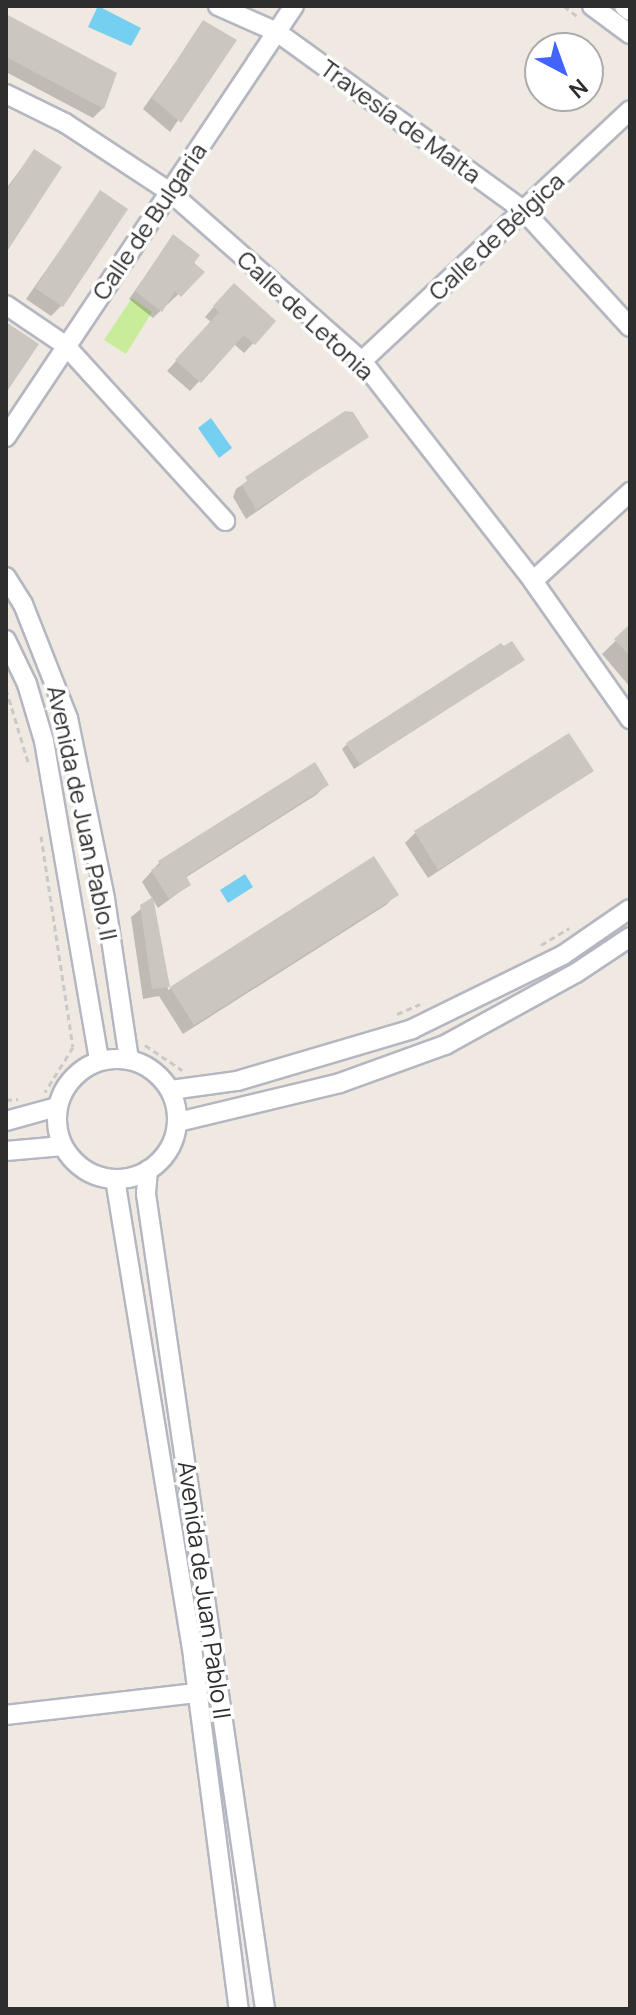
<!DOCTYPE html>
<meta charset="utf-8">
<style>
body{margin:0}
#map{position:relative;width:636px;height:2015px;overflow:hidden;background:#efe9e1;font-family:Manrope,sans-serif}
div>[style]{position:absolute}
.pitch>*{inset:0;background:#c9ec9a}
.water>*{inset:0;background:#75cff0}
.shadow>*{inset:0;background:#0003}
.building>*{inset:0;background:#cbc7bf}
.path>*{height:3px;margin-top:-1.5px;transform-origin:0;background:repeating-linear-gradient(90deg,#c9c9c9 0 6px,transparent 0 10px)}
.roads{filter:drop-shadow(2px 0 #b4b7c1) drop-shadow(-2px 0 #b4b7c1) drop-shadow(0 2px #b4b7c1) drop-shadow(0 -2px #b4b7c1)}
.minor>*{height:18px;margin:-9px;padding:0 9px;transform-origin:9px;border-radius:9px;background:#fff}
.minor>.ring{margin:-9px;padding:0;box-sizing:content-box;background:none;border:18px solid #fff;border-radius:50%}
span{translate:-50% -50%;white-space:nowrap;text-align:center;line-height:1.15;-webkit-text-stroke:7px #fff;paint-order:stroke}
.street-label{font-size:24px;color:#2e2e2e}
.frame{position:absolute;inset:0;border:8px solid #2e2e2e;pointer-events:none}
.north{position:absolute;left:524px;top:32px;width:80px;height:80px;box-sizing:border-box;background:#fff;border:2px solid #ababab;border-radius:50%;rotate:139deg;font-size:22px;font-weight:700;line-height:32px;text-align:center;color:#2e2e2e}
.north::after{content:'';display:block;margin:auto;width:28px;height:36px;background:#4264fb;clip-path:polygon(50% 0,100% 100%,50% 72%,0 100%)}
</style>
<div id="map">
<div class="pitch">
<i style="clip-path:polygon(132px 298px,152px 312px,126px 354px,104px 340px)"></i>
</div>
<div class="water">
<i style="clip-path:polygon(98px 6px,141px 28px,131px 46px,88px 27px)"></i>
<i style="clip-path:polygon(211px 418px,232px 448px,219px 458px,198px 428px)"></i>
<i style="clip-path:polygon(245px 874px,253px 887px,228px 903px,220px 890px)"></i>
</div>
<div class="shadow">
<i style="clip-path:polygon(6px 16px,103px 108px,93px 118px,6px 72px)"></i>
<i style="clip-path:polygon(204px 22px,234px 40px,170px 132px,143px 109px)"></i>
<i style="clip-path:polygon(34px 151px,6px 249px,6px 189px)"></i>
<i style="clip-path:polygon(100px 193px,61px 306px,51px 316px,26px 299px)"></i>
<i style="clip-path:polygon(173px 237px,202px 272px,153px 318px,129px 299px)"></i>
<i style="clip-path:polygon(224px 295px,273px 322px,244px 353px,234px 344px,190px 391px,167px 371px,211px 322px,205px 317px)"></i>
<i style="clip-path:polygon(345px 413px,366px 436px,246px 519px,233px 497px,236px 489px)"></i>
<i style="clip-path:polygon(630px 627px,630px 687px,602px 654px)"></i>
<i style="clip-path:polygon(503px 649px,522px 660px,354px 769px,342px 749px,347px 744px)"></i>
<i style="clip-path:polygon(314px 765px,326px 785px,316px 795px,185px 878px,189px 885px,158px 908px,142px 882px,159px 863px)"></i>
<i style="clip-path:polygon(591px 771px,428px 878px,405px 843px,415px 833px)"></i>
<i style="clip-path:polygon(374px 859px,396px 895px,386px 905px,183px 1034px,159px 996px,143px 999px,131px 917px,152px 900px,168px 990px)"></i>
</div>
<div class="building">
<i style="clip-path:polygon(6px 14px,117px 73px,104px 109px,6px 57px)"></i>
<i style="clip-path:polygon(203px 20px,237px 40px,181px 123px,152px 98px)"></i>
<i style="clip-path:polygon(34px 149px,62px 167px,6px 253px,6px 192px)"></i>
<i style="clip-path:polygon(100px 190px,128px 209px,63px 307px,35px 288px)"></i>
<i style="clip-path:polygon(173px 234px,200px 255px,194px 263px,205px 272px,181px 297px,175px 291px,162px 312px,135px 291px)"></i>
<i style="clip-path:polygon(234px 283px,276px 321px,255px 345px,244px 335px,201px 383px,175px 360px,219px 312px,213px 306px)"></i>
<i style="clip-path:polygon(6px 322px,39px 344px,6px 393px)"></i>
<i style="clip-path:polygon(345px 411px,353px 412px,369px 437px,256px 510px,242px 485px,248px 482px,245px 477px)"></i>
<i style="clip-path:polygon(630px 624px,630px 656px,614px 639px)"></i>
<i style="clip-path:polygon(512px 641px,525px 660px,360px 765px,346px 743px,501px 643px,504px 646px)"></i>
<i style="clip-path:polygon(569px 733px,594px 771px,438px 870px,414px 831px)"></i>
<i style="clip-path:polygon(315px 762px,329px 785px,186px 876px,191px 885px,169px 899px,151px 870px,160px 865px,158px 861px)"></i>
<i style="clip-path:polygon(374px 856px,399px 895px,194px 1025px,170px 987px,152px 989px,140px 905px,153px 897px,170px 987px)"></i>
</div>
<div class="path">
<i style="left:564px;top:6px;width:16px;rotate:38deg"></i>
<i style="left:6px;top:689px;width:79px;rotate:73.2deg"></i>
<i style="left:41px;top:836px;width:213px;rotate:81.4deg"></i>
<i style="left:73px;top:1047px;width:53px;rotate:121.9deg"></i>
<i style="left:6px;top:943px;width:1px;rotate:-45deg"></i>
<i style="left:541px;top:945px;width:33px;rotate:-31deg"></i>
<i style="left:397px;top:1014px;width:25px;rotate:-23deg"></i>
<i style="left:145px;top:1045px;width:45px;rotate:34deg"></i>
<i style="left:6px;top:1100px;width:12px;rotate:-5deg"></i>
</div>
<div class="roads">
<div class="minor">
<i style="left:218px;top:6px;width:64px;rotate:23.8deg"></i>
<i style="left:277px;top:32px;width:305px;rotate:35.9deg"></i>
<i style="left:524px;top:211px;width:157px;rotate:47.6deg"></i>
<i style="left:592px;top:6px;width:47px;rotate:36.4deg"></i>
<i style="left:624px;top:6px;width:8px;rotate:40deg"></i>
<i style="left:6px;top:94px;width:66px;rotate:26.2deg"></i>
<i style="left:65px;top:123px;width:126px;rotate:33.3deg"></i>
<i style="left:170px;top:192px;width:256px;rotate:41.4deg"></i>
<i style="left:362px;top:361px;width:279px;rotate:52.1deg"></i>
<i style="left:533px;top:581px;width:169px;rotate:54.9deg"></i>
<i style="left:6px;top:305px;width:71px;rotate:34.1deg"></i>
<i style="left:65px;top:345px;width:238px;rotate:47.7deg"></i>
<i style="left:362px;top:361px;width:367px;rotate:-43.1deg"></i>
<i style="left:6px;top:437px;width:518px;rotate:-56.25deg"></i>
<i style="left:6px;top:577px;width:32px;rotate:58deg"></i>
<i style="left:23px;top:604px;width:123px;rotate:68.5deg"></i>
<i style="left:68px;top:718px;width:185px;rotate:78.4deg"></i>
<i style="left:105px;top:899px;width:162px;rotate:81.5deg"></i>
<i style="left:533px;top:581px;width:132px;rotate:-42.5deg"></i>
<i style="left:6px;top:640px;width:49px;rotate:64.5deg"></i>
<i style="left:27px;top:684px;width:59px;rotate:73.4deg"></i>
<i style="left:44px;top:741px;width:324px;rotate:80.2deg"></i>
<i class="ring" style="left:57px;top:1059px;width:102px;height:102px"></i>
<i style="left:171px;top:1090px;width:67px;rotate:-7.8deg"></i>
<i style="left:237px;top:1081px;width:183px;rotate:-16.5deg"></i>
<i style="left:412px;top:1029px;width:168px;rotate:-26.1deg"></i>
<i style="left:563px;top:955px;width:81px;rotate:-34.5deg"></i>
<i style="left:6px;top:1121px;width:53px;rotate:-15.4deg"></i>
<i style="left:178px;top:1122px;width:167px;rotate:-13.5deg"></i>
<i style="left:340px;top:1083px;width:112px;rotate:-19.9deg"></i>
<i style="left:445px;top:1045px;width:149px;rotate:-28.8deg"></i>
<i style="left:576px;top:973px;width:65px;rotate:-33.7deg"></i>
<i style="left:6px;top:1151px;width:57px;rotate:-5deg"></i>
<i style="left:148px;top:1170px;width:24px;rotate:95deg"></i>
<i style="left:146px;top:1194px;width:824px;rotate:81.69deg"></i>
<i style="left:115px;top:1179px;width:484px;rotate:80.7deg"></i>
<i style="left:193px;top:1657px;width:355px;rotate:82.6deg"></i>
<i style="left:6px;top:1715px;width:191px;rotate:-6.6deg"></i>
</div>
</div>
<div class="street-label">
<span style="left:401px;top:121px;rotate:36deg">Travesía de Malta</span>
<span style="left:149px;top:221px;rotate:-56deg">Calle de Bulgaria</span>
<span style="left:496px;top:236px;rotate:-43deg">Calle de Bélgica</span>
<span style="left:306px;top:315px;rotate:43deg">Calle de Letonia</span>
<span style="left:83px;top:813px;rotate:78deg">Avenida de Juan Pablo II</span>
<span style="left:205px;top:1590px;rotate:82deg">Avenida de Juan Pablo II</span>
</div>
<div class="frame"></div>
<div class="north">N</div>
</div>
